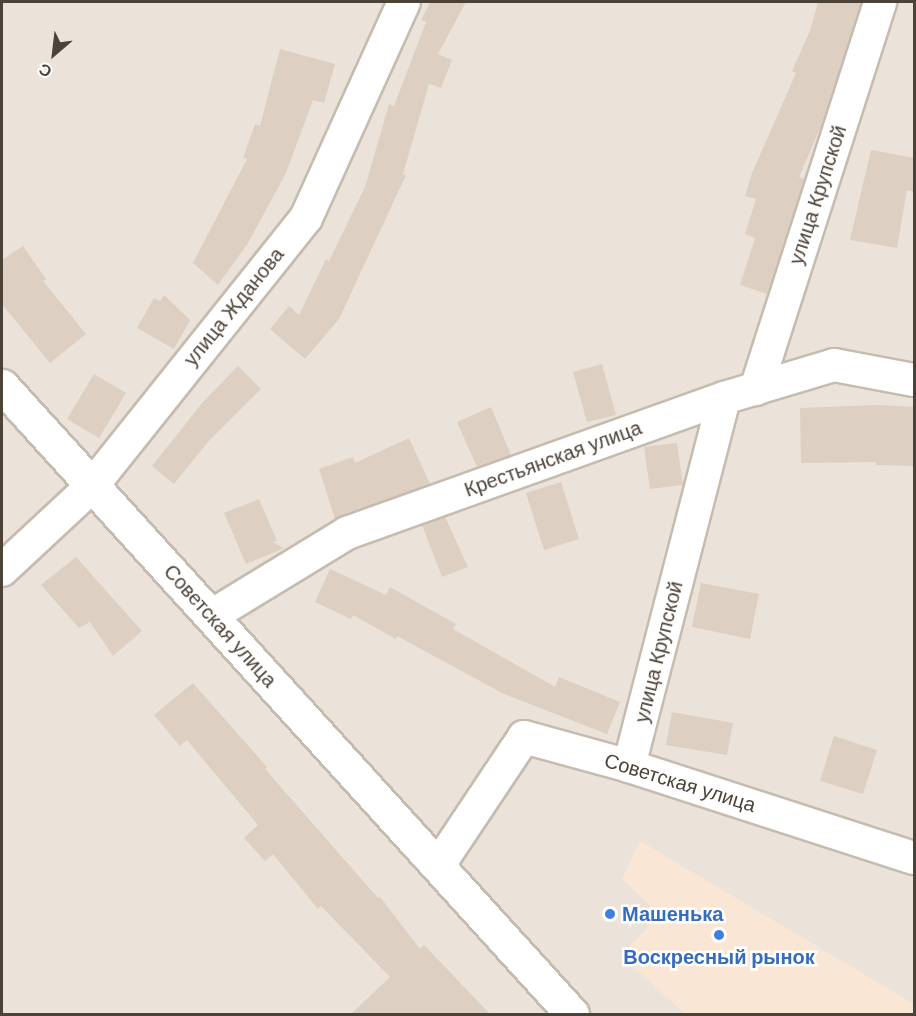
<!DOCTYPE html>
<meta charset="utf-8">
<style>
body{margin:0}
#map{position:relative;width:916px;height:1016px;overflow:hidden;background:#f7f2eb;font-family:"DM Sans",sans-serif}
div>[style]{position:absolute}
.residential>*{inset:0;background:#ebe3d9}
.commercial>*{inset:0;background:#f9e6d5}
.building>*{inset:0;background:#ddcfc2}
.roads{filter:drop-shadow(2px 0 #c6bbaf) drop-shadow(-2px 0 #c6bbaf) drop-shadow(0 2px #c6bbaf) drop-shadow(0 -2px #c6bbaf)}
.minor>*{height:32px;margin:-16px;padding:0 16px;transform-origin:16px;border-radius:16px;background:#fff}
.tertiary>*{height:33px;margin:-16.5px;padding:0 16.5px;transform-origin:16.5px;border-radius:16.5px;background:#fff}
.dots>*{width:16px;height:16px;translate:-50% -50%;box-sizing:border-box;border:3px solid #fff;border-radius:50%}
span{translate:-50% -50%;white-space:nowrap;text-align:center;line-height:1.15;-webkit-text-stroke:5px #fff;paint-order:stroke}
.street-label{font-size:20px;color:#4c4238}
.shop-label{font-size:20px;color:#366cbe;font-weight:700}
.left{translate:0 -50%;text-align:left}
.frame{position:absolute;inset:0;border:3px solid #4c4238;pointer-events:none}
.north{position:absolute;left:24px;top:24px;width:60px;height:60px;-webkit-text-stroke:4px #fff;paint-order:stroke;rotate:208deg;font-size:16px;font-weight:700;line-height:24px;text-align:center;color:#4c4238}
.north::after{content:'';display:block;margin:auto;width:21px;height:27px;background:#4c4238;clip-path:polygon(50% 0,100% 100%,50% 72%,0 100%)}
</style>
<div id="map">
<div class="residential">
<i style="clip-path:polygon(2px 2px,914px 2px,914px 1014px,2px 1014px)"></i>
</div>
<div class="commercial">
<i style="clip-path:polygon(640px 841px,914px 1004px,914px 1014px,685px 1014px,621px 956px,659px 914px,622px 879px)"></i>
</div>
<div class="building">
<i style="clip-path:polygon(430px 2px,466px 2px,438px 54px,452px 60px,441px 88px,429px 84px,403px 174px,406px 175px,339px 319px,305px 359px,270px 329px,289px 306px,299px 315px,326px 259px,329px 261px,365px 187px,389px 104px,394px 106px,426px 22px,421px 20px)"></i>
<i style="clip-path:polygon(818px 2px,861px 2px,821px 126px,799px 177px,804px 179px,767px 294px,740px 285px,755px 238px,745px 234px,756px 199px,745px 196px,752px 173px,796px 73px,792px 71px,810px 31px)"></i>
<i style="clip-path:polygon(280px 49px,335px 64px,324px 103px,313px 100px,286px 173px,248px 243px,218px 285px,193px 263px,247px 159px,243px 158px,255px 124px,260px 126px)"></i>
<i style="clip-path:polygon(871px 150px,915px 158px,915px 192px,907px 190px,897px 248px,850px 240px)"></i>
<i style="clip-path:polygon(23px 246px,46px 279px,43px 281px,86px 334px,50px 363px,2px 304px,2px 260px)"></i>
<i style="clip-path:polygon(164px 295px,190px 320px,174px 349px,137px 328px,154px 298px,160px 301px)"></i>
<i style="clip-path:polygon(602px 364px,616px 415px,587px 422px,573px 372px)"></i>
<i style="clip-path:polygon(238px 366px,261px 389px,207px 443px,174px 484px,152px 466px,203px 402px)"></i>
<i style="clip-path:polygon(94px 374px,126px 393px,99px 438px,67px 419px)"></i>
<i style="clip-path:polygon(878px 405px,915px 407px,915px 466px,876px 465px,876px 462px,801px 463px,800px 408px)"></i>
<i style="clip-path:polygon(491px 407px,511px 455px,477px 467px,457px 422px)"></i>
<i style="clip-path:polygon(409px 438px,430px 484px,335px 519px,319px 469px,353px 457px,355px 463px)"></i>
<i style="clip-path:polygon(677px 443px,683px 485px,650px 489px,644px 447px)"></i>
<i style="clip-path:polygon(561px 482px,579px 539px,544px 550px,526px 493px)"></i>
<i style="clip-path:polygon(259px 499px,277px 541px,272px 542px,284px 548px,246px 564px,224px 513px)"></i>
<i style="clip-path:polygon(445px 517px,468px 567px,442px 577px,422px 525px)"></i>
<i style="clip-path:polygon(76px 557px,142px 631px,113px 656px,90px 622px,79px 628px,41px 585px)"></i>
<i style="clip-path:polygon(330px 569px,386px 595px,390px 587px,456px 624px,453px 629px,555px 687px,559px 677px,620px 702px,607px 734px,504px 694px,397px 636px,396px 639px,353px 615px,351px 619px,315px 602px)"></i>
<i style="clip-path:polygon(701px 583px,759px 594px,750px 639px,692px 627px)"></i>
<i style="clip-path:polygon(193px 683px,267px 767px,265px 769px,378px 898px,380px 897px,420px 949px,424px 945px,490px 1014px,351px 1014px,390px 977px,321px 906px,318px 909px,273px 854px,265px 861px,244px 838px,258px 825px,187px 740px,180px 746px,154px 715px)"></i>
<i style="clip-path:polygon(672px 712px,733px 723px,727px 755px,666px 745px)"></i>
<i style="clip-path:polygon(834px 736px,877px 750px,863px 794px,820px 781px)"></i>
</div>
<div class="roads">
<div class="minor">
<i style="left:756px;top:389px;width:406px;rotate:-72.2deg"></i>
<i style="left:2px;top:570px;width:123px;rotate:-43deg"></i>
<i style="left:92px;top:486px;width:343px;rotate:-51.4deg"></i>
<i style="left:306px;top:218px;width:237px;rotate:-65.6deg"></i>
<i style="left:211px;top:616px;width:159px;rotate:-31.4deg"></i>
<i style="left:347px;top:533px;width:400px;rotate:-19.7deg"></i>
<i style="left:724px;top:398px;width:115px;rotate:-16.7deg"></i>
<i style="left:834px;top:365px;width:81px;rotate:10.6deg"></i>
<i style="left:629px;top:766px;width:380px;rotate:-75.5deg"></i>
<i style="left:438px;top:866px;width:155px;rotate:-56.3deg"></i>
<i style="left:524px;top:737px;width:109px;rotate:15.4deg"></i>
<i style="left:629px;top:766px;width:299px;rotate:17.9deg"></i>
</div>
<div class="tertiary">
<i style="left:2px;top:386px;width:848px;rotate:47.77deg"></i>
</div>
</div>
<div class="dots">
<i style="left:610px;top:914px;background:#3f7fe0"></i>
<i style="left:719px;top:935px;background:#3f7fe0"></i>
</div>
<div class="street-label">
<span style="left:818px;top:195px;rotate:-72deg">улица Крупской</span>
<span style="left:234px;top:307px;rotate:-51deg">улица Жданова</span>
<span style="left:553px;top:459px;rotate:-20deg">Крестьянская улица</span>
<span style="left:220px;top:626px;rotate:48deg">Советская улица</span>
<span style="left:659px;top:652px;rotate:-76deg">улица Крупской</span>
<span style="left:680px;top:783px;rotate:17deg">Советская улица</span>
</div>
<div class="shop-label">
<span class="left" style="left:622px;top:914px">Машенька</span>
<span style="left:719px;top:957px">Воскресный рынок</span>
</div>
<div class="frame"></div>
<div class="north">С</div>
</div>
